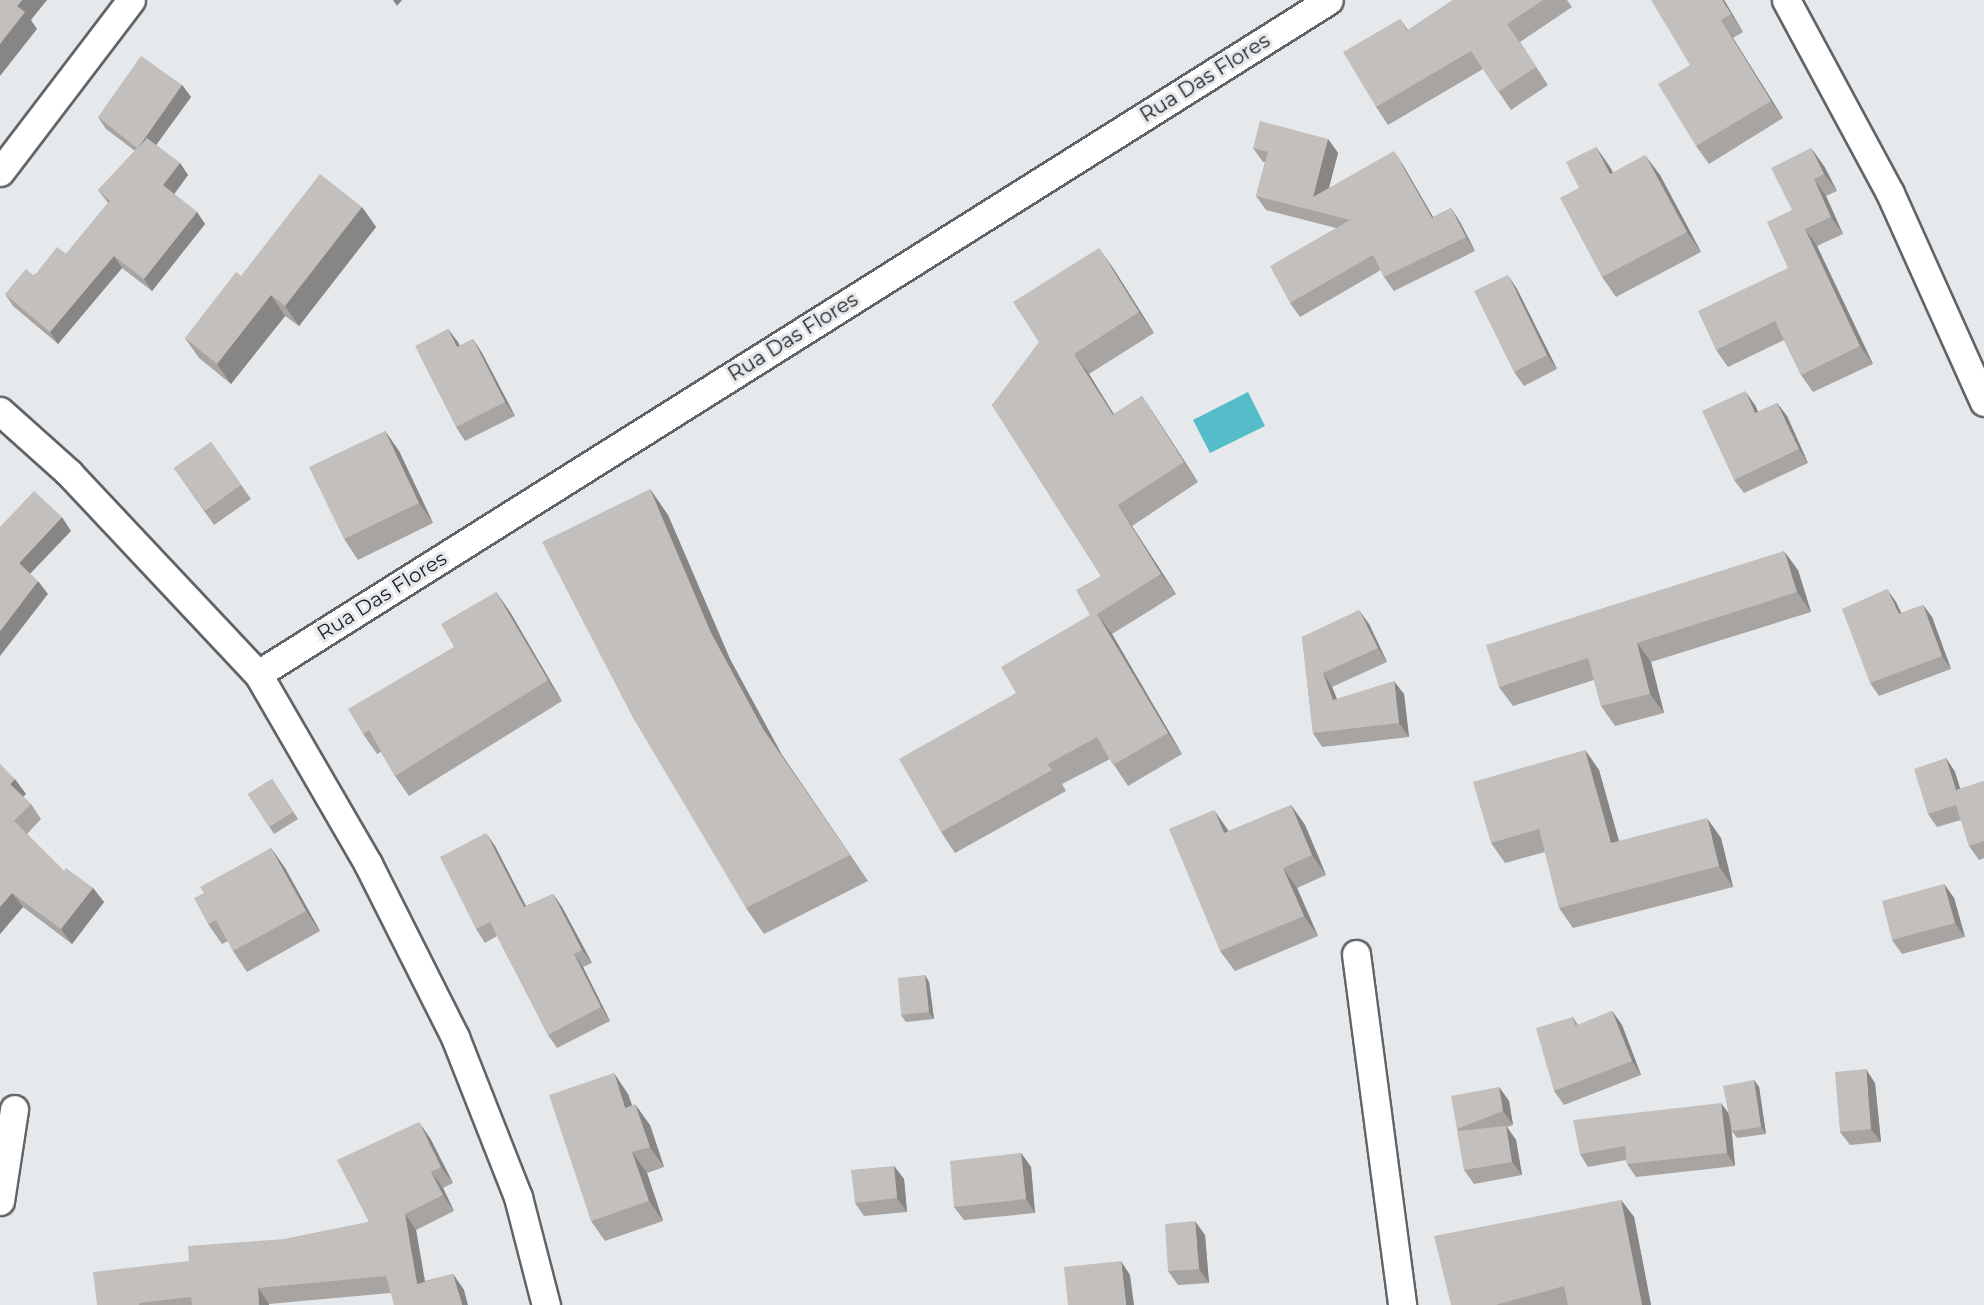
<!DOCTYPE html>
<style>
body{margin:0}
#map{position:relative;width:1984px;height:1305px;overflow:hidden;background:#e6e9ec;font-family:Montserrat,sans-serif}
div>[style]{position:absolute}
.water>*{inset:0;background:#55bcc9}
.roads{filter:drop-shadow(2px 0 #616466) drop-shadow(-2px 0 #616466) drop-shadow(0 2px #616466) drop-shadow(0 -2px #616466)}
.minor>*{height:27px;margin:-13.5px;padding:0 13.5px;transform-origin:13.5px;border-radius:13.5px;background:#fff}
.wall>*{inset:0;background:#a7a4a2}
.shaded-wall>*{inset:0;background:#888684}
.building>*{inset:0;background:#c2bfbc}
span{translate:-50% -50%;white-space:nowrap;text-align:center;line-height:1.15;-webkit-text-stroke:6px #e6e9ec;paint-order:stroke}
.street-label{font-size:20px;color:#1c1d1e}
</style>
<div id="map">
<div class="water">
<i style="clip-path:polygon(1248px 392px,1265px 426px,1210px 453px,1193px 420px)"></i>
</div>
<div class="roads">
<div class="minor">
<i style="left:1786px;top:0;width:219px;rotate:61.7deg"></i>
<i style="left:1890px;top:193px;width:229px;rotate:65.8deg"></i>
<i style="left:0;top:172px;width:216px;rotate:-52.7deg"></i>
<i style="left:0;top:411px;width:93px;rotate:41.9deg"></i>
<i style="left:69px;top:473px;width:276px;rotate:46.8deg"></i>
<i style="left:258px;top:674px;width:220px;rotate:59.9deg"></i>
<i style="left:368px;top:864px;width:194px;rotate:63.3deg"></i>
<i style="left:455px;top:1037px;width:172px;rotate:68.5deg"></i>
<i style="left:518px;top:1197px;width:112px;rotate:75.5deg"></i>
<i style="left:258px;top:674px;width:1265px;rotate:-32.18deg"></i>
<i style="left:1356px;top:954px;width:354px;rotate:82.5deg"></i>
<i style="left:0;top:1201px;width:93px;rotate:-81.3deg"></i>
</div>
</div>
<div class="wall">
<i style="clip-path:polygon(1453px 0,1567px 0,1572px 7px,1520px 42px,1548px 85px,1511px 110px,1483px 69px,1388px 125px,1376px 107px,1400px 19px,1408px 30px)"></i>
<i style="clip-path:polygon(1724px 0,1743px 32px,1733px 38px,1783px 118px,1709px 164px,1696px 146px)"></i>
<i style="clip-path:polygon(182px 85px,191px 97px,156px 145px,180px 163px,188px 175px,174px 194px,197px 212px,205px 224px,152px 291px,122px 268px,58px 344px,13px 306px,5px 294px,66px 254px,108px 203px,98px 190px,135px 151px,106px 129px,98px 117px)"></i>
<i style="clip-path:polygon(1328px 139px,1338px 153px,1329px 188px,1403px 165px,1433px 217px,1451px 208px,1460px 222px,1475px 251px,1394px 291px,1384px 277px,1381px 270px,1300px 317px,1290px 303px,1336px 228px,1266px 210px,1256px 196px,1265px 162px,1263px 162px,1253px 148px)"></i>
<i style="clip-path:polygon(1596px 147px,1613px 172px,1660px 175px,1701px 252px,1616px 297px,1602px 277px,1579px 188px)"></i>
<i style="clip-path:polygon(1811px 148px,1824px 166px,1837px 191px,1826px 196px,1843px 234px,1817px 246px,1873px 364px,1813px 392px,1801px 375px,1784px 340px,1728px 367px,1716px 350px,1788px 268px,1792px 210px)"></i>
<i style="clip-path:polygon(362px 207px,376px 227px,299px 326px,285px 316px,231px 384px,199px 358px,185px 338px,241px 276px)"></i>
<i style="clip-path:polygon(1113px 268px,1154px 333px,1089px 374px,1114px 414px,1142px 396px,1198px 482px,1132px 526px,1176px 594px,1112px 634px,1182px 754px,1128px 786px,1110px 759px,1062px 784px,1066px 791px,955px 853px,941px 832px,1016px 693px,1090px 615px,1101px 576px,992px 405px)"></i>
<i style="clip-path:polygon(1517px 289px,1557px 369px,1524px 386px,1514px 372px)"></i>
<i style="clip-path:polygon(448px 329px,459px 346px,473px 339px,482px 353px,515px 416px,465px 441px,456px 427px)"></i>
<i style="clip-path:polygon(1777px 403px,1787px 416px,1808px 463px,1744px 493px,1734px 480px,1755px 405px,1758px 412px)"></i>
<i style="clip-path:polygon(385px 431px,399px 451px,433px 523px,358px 560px,344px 539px)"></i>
<i style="clip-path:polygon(211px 442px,251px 499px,214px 525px,174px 468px)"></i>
<i style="clip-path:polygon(650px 489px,668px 515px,730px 659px,782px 755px,868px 881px,764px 934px,746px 908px)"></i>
<i style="clip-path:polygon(1798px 570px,1811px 612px,1651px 662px,1664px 713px,1615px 726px,1601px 706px,1594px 680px,1513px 706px,1499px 687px)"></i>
<i style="clip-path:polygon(496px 592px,510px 612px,562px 701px,409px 796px,395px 776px,381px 752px,377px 754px,363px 734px,454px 647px)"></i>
<i style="clip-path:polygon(1896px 602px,1901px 613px,1923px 605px,1932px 617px,1951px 669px,1879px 696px,1870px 683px)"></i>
<i style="clip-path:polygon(1369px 624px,1387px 662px,1332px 687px,1337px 699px,1404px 694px,1409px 737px,1322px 747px,1313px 733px,1302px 637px)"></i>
<i style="clip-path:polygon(1585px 750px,1599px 770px,1619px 841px,1721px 838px,1733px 887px,1573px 928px,1559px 908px,1545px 852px,1505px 863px,1491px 843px)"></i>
<i style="clip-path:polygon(1946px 758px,1955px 772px,1960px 789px,1984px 781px,1984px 858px,1979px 860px,1969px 846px,1961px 820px,1937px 827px,1928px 814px)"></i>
<i style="clip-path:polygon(0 764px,26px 794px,23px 797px,31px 804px,41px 819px,27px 834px,64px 871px,93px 888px,104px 902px,72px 944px,23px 907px,0 934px)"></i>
<i style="clip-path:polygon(272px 779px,298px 819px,274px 834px,248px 794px)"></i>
<i style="clip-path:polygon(1291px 805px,1305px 825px,1326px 875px,1297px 888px,1318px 936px,1235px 971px,1220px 951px,1229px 831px)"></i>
<i style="clip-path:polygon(495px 846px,526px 906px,553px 894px,562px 907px,592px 963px,583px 967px,610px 1021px,557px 1048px,548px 1035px,497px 936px,485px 943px,476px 929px)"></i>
<i style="clip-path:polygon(271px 848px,285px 868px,320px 931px,247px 972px,233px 951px,228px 941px,222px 944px,208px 924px,204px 893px)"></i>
<i style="clip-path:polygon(1944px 884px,1954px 898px,1965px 937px,1902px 954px,1892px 940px)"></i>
<i style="clip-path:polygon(925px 975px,929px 982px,934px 1019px,906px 1022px,901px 1015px)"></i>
<i style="clip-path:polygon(1612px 1011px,1622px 1025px,1641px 1075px,1564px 1105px,1554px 1091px,1573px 1017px,1578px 1025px)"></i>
<i style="clip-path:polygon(1754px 1080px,1759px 1087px,1766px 1134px,1737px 1138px,1732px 1131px,1731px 1124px,1735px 1166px,1636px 1177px,1627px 1164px,1626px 1160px,1588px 1167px,1580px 1154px,1729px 1114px)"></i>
<i style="clip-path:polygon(1875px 1083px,1881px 1142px,1850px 1145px,1840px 1132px)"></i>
<i style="clip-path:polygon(1499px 1087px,1509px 1101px,1513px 1125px,1507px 1127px,1516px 1140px,1522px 1175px,1474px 1184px,1464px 1170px,1458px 1131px,1457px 1129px)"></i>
<i style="clip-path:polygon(628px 1094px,632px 1105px,650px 1125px,664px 1167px,647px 1173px,663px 1221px,605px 1241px,591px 1221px)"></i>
<i style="clip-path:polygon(430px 1138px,453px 1183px,443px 1188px,454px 1211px,416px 1230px,425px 1281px,453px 1274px,464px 1290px,390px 1293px,269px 1304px,269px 1305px,97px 1305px,189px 1261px,285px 1239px,369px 1222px)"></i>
<i style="clip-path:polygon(1021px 1153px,1031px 1167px,1035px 1213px,964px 1220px,954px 1207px)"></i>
<i style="clip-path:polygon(894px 1166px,904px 1179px,907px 1212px,864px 1216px,855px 1203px)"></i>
<i style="clip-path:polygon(1621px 1200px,1634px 1217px,1651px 1305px,1451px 1305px)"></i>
<i style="clip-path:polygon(1205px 1235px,1209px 1283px,1178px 1285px,1168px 1271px)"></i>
</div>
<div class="shaded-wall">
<i style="clip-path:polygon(22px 0,47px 0,31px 20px,37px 29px,0 76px,0 44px,17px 6px)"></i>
<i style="clip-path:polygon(393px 0,402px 0,397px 6px)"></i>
<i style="clip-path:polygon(1722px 0,1724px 0,1743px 32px,1731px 14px)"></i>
<i style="clip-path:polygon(1721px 20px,1733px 38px,1783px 118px,1771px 101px)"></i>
<i style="clip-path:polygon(182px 85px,191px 97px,146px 159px,138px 148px)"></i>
<i style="clip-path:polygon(1328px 139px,1338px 153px,1323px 210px,1313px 197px)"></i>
<i style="clip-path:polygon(1596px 147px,1610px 167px,1624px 194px,1610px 174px)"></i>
<i style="clip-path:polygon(1811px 148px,1824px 166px,1837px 191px,1824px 174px)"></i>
<i style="clip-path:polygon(1394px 151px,1403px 165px,1441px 231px,1432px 218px)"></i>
<i style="clip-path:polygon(1645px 155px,1660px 175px,1701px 252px,1687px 232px)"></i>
<i style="clip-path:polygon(180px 163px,188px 175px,172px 197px,163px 185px)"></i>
<i style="clip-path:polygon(1814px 179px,1826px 196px,1843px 234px,1831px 217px)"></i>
<i style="clip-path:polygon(362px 207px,376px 227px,299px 326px,285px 306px)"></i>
<i style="clip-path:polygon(1451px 208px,1460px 222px,1475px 251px,1466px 237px)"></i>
<i style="clip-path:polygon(197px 212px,205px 224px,152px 291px,144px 279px)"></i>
<i style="clip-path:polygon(1805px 229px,1817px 246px,1873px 364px,1860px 346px)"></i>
<i style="clip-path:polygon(1099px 248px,1113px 268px,1154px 333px,1139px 312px)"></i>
<i style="clip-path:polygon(114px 256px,122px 268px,58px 344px,50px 332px)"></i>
<i style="clip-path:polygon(1508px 275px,1517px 289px,1557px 369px,1547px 355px)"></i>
<i style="clip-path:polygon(271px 295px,285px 316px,231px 384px,217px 364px)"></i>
<i style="clip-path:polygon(448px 329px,458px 342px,467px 361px,457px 347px)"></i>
<i style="clip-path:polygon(473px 339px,482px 353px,515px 416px,505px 402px)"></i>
<i style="clip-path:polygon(1074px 354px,1089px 374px,1127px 436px,1113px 415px)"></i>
<i style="clip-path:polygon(1745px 391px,1755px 405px,1765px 427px,1755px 413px)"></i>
<i style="clip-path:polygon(1142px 396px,1156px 417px,1198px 482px,1184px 462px)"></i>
<i style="clip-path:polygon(1777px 403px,1787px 416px,1808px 463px,1799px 449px)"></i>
<i style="clip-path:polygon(385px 431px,399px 451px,433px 523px,419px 503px)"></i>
<i style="clip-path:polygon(650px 489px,668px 515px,730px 659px,782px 755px,868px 881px,763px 729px,711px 633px)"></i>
<i style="clip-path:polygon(1118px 505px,1132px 526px,1176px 594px,1161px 574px)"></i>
<i style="clip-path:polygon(62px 517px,71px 531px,28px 576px,19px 563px)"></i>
<i style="clip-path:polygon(1784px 551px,1798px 570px,1811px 612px,1797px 592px)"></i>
<i style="clip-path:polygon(38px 581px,48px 594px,0 656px,0 631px)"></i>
<i style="clip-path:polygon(1887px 589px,1896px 602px,1908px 627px,1899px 614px)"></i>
<i style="clip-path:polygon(496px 592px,510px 612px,562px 701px,548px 680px)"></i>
<i style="clip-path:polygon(1923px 605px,1932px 617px,1951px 669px,1942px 656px)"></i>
<i style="clip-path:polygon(1359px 610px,1369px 624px,1387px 662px,1378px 648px)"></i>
<i style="clip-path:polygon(1097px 614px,1112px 634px,1182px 754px,1168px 733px)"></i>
<i style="clip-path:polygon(1637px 643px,1651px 662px,1664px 713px,1650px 694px)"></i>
<i style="clip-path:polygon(1323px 673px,1332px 687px,1343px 714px,1333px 700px)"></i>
<i style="clip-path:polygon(1394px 681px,1404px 694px,1409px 737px,1399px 723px)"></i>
<i style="clip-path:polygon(1585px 750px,1599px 770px,1625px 863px,1611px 843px)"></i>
<i style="clip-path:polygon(1946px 758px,1955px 772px,1965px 804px,1956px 790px)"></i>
<i style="clip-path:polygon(15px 779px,26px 794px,20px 799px,10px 784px)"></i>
<i style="clip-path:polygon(1291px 805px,1305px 825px,1326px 875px,1312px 855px)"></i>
<i style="clip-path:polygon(1214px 810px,1228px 830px,1238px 853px,1224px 833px)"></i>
<i style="clip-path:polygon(1707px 818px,1721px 838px,1733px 887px,1719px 866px)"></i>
<i style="clip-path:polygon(486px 833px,495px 846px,533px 920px,524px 907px)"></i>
<i style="clip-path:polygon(271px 848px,285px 868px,320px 931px,306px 911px)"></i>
<i style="clip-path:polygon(1283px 868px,1297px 888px,1318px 936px,1304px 916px)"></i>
<i style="clip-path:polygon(1944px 884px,1954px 898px,1965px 937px,1955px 923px)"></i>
<i style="clip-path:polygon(93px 888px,104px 902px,72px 944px,61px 929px)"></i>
<i style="clip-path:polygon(12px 893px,23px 907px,0 934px,0 907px)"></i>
<i style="clip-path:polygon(553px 894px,562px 907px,592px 963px,582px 950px)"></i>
<i style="clip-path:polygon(574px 954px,583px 967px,610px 1021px,601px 1007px)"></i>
<i style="clip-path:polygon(925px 975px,929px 982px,934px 1019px,929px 1012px)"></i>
<i style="clip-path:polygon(1612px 1011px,1622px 1025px,1641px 1075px,1632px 1061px)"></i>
<i style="clip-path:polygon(1866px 1069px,1875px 1083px,1881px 1142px,1871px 1129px)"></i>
<i style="clip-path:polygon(614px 1073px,628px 1094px,640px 1128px,625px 1108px)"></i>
<i style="clip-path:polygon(1754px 1080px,1759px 1087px,1766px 1134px,1761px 1127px)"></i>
<i style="clip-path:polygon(1499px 1087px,1509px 1101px,1513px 1125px,1503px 1111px)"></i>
<i style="clip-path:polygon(1721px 1103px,1730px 1115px,1735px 1166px,1727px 1153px)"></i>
<i style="clip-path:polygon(635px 1104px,650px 1125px,664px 1167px,650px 1147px)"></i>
<i style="clip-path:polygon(419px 1122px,430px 1138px,453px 1183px,441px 1167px)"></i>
<i style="clip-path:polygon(1506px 1126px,1516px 1140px,1522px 1175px,1512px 1162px)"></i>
<i style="clip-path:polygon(632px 1152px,647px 1173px,663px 1221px,649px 1201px)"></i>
<i style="clip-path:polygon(1021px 1153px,1031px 1167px,1035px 1213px,1026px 1199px)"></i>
<i style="clip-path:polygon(894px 1166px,904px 1179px,907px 1212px,897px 1198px)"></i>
<i style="clip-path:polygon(431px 1172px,443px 1188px,454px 1211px,443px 1195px)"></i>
<i style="clip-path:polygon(1621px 1200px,1634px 1217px,1651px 1305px,1642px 1305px)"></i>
<i style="clip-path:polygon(405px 1214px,416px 1230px,428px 1300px,417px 1284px)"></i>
<i style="clip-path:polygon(1195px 1221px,1205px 1235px,1209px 1283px,1199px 1269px)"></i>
<i style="clip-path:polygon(1121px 1261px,1130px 1275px,1134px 1305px,1126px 1305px)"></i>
<i style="clip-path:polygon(453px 1274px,464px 1290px,468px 1305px,462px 1305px)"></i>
<i style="clip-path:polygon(258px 1288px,269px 1304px,269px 1305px,259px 1305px)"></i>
</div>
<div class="building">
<i style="clip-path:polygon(0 0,22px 0,17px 6px,25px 12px,0 44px)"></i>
<i style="clip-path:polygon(1453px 0,1543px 0,1507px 24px,1536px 67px,1498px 92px,1471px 51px,1376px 107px,1343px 52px,1400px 19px,1407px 31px)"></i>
<i style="clip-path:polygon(1651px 0,1722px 0,1731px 14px,1721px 20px,1771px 101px,1696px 146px,1658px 84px,1690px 65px)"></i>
<i style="clip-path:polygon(141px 56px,182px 85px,138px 148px,147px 138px,180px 163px,163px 185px,197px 212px,144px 279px,114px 256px,50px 332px,5px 294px,26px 269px,34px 276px,57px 247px,66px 254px,110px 201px,98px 190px,137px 148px,98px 117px)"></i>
<i style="clip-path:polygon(1260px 121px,1328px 139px,1313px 197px,1394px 151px,1432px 218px,1451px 208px,1466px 237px,1384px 277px,1373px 255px,1290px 303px,1270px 266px,1350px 220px,1256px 196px,1268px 152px,1253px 148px)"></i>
<i style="clip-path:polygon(1596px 147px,1610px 174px,1645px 155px,1687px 232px,1602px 277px,1560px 198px,1579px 188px,1566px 162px)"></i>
<i style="clip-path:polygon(1811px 148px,1824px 174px,1814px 179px,1831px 217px,1805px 229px,1860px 346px,1801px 375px,1775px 321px,1716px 350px,1698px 311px,1788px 268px,1767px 222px,1792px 210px,1771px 168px)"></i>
<i style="clip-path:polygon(320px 174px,362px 207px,285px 306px,271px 295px,217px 364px,185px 338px,236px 272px,241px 276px)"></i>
<i style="clip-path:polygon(1099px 248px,1139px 312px,1074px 354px,1113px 415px,1142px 396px,1184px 462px,1118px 505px,1161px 574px,1097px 614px,1168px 733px,1113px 765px,1097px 737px,1048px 764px,1052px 770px,941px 832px,899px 759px,1016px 693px,1001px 667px,1090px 615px,1076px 590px,1101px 576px,992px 405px,1039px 342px,1013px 302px)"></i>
<i style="clip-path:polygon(1508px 275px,1547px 355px,1514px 372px,1474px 291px)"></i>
<i style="clip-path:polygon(448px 329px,457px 347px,473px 339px,505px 402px,456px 427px,415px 346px)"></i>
<i style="clip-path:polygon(1745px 391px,1755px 413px,1777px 403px,1799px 449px,1734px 480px,1702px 411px)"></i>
<i style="clip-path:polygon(385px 431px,419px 503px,344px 539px,309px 467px)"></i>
<i style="clip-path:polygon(211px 442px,241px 485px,205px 511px,174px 468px)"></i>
<i style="clip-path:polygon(650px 489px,711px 633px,763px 729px,850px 855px,746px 908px,632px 716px,542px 542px)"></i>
<i style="clip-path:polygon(34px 491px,62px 517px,19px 563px,38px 581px,0 631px,0 527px)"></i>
<i style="clip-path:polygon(1784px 551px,1797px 592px,1637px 643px,1650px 694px,1601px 706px,1588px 658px,1499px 687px,1486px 645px)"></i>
<i style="clip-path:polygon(1887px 589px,1899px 614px,1923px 605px,1942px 656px,1870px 683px,1842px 609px)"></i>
<i style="clip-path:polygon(496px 592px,548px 680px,395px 776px,369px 730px,363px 734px,348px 709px,454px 647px,441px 624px)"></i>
<i style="clip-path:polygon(1359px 610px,1378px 648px,1323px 673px,1333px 700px,1394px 681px,1399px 723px,1313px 733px,1302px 637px)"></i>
<i style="clip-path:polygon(1585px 750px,1611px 843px,1707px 818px,1719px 866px,1559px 908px,1539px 829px,1491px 843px,1473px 782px)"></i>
<i style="clip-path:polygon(1946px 758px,1956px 790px,1984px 781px,1984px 841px,1969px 846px,1956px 805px,1928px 814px,1914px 769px)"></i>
<i style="clip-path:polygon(0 764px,15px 779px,10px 784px,31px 804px,14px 821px,64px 871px,66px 868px,93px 888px,61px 929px,12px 893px,0 907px)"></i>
<i style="clip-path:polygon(272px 779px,293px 812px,269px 827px,248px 794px)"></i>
<i style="clip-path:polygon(1291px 805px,1312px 855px,1283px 868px,1304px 916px,1220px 951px,1169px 829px,1214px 810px,1224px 833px)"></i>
<i style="clip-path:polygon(486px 833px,524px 907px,553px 894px,582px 950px,574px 954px,601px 1007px,548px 1035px,490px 922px,476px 929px,440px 857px)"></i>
<i style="clip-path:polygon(271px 848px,306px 911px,233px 951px,216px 920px,208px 924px,194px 898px,204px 893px,200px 887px)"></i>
<i style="clip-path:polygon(1944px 884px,1955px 923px,1892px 940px,1882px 901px)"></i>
<i style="clip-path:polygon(925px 975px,929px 1012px,901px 1015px,898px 978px)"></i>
<i style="clip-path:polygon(1612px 1011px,1632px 1061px,1554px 1091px,1536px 1028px,1573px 1017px,1575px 1026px)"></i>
<i style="clip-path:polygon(1866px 1069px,1871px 1129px,1840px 1132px,1835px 1072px)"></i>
<i style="clip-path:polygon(614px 1073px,625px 1108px,635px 1104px,650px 1147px,632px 1152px,649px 1201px,591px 1221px,549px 1095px)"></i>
<i style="clip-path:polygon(1754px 1080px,1761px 1127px,1732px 1131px,1723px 1086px)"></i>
<i style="clip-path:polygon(1499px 1087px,1503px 1111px,1457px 1129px,1451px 1096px)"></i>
<i style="clip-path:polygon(1721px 1103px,1727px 1153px,1627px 1164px,1625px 1146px,1580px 1154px,1573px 1120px)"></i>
<i style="clip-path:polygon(419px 1122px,441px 1167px,431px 1172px,443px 1195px,405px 1214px,417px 1284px,453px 1274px,462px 1305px,394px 1305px,386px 1276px,258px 1288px,259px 1305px,192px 1305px,191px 1297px,139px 1303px,139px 1305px,97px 1305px,93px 1272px,189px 1261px,188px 1246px,285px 1239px,369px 1222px,337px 1160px)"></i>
<i style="clip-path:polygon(1506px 1126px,1512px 1162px,1464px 1170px,1457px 1131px)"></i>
<i style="clip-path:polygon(1021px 1153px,1026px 1199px,954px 1207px,950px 1161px)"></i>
<i style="clip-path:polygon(894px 1166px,897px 1198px,855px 1203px,851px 1170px)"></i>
<i style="clip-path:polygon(1621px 1200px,1642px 1305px,1568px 1305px,1564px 1286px,1496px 1305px,1451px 1305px,1434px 1236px)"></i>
<i style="clip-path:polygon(1195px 1221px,1199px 1269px,1168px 1271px,1165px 1224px)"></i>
<i style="clip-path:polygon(1121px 1261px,1126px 1305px,1068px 1305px,1064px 1267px)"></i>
</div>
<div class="street-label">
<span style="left:1205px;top:78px;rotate:-32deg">Rua Das Flores</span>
<span style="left:793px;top:337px;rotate:-32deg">Rua Das Flores</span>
<span style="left:382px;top:596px;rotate:-32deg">Rua Das Flores</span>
</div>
</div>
